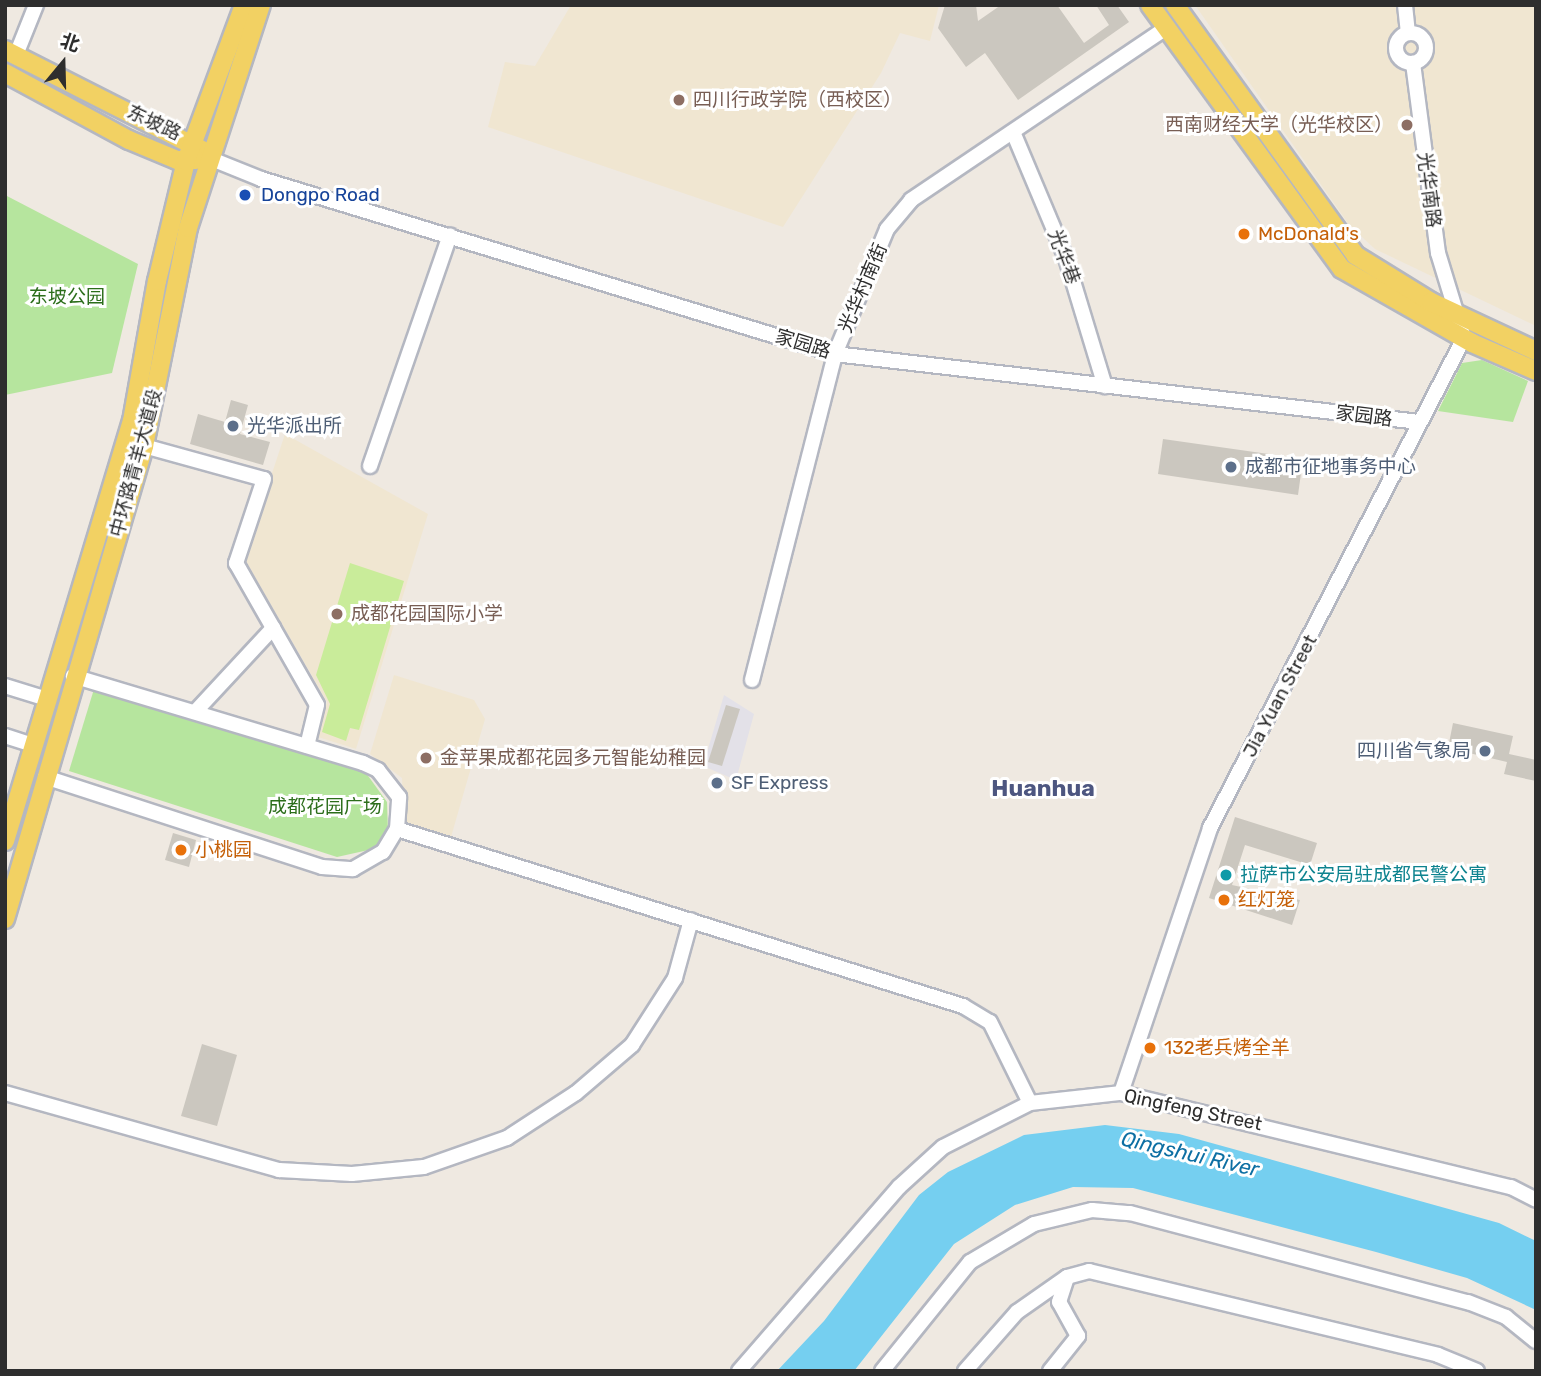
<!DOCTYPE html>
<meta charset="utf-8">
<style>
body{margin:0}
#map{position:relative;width:1541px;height:1376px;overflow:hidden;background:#efe9e1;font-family:Rubik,"Noto Sans SC",sans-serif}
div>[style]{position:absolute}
.industrial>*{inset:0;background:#e3e1e8}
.education>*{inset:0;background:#f0e6d1}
.green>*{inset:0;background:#b6e59e}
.pitch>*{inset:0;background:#c9ec9a}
.water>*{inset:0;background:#75cff0}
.building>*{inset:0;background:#cbc7bf}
.roads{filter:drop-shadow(2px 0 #b4b7c1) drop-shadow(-2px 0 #b4b7c1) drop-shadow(0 2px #b4b7c1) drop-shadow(0 -2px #b4b7c1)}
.minor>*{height:14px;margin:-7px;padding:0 7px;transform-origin:7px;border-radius:7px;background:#fff}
.minor>.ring{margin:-7px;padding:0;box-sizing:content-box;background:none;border:14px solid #fff;border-radius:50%}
.major>*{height:18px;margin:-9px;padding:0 9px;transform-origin:9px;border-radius:9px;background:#f2d163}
.dots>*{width:19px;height:19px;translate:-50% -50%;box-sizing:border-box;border:4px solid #fff;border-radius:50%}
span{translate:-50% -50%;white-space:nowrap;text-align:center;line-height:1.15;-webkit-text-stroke:6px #fff;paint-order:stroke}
.education-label{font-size:19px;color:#785e54}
.left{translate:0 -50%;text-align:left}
.right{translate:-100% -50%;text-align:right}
.street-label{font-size:19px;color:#2e2e2e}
.transit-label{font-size:19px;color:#164399}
.food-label{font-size:19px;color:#c56008}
.park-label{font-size:19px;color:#2c6e1b}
.service-label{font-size:19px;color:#4e5e75}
.culture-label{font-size:19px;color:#0d838f}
.water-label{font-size:21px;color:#0d6fa3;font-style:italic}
.quarter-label{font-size:23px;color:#4d5680;font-weight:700}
.frame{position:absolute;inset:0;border:7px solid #2e2e2e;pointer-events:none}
.north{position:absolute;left:28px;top:28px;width:70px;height:70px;-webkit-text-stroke:5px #fff;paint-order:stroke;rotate:19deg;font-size:19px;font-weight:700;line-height:28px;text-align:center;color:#2e2e2e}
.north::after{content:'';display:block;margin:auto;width:24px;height:32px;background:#2e2e2e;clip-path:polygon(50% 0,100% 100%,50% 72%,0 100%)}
</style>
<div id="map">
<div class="industrial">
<i style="clip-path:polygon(724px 695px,754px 714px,736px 780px,703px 766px)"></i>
</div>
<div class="education">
<i style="clip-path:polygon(571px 5px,939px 5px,930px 41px,900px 33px,881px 73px,783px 227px,488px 127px,505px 62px,535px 66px)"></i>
<i style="clip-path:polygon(1195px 5px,1536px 5px,1536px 326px,1375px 249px,1350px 226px)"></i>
<i style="clip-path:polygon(285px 434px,428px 514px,356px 749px,318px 737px,327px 702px,244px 558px)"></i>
<i style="clip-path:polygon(394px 675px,474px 700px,485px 719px,451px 837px,404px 823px,402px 778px,370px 754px)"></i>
</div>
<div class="green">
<i style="clip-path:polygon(5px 195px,138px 264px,112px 373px,5px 395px)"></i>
<i style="clip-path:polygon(1482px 360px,1528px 381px,1513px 422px,1438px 411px,1462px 363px)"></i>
<i style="clip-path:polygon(94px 689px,366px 773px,387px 802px,388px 832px,373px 849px,337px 857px,69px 771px)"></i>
</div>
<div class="pitch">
<i style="clip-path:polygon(350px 563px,404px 581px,359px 730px,350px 728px,346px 741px,322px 732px,330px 704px,316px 675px)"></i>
</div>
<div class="water">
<i style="clip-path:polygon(1105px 1125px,1179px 1134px,1499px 1223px,1536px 1241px,1536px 1310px,1467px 1278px,1376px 1252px,1133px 1188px,1073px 1187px,1015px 1205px,954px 1244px,854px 1371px,777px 1371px,824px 1321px,919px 1195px,948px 1172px,1024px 1135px)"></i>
</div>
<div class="building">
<i style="clip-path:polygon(945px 5px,976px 5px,978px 21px,1001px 5px,1057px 5px,1084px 43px,1109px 25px,1096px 5px,1117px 5px,1129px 22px,1018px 100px,985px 53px,966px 67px,938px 28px)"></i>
<i style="clip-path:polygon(231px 400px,248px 405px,240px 434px,270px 442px,263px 465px,190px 444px,198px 414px,225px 422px)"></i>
<i style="clip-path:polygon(1163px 439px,1303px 459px,1298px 495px,1158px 474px)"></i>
<i style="clip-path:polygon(726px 705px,740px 709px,722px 766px,708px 762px)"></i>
<i style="clip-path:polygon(1453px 723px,1513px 736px,1509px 754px,1536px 760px,1536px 781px,1504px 774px,1507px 762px,1448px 748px)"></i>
<i style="clip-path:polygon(1235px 817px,1317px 843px,1310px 865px,1245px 845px,1232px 885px,1300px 900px,1292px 925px,1209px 898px)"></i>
<i style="clip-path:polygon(173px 833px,196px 840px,189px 867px,165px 860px)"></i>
<i style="clip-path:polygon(202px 1044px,237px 1055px,217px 1126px,181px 1116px)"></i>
</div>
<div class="roads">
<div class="minor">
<i style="left:1405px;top:5px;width:28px;rotate:84deg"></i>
<i class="ring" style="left:1396px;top:33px;width:16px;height:16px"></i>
<i style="left:16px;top:55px;width:54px;rotate:-68.2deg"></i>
<i style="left:1013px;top:132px;width:137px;rotate:67.2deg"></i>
<i style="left:1066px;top:258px;width:134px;rotate:73.1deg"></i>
<i style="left:209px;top:158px;width:56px;rotate:22deg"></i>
<i style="left:261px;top:179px;width:600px;rotate:16.96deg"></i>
<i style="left:835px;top:354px;width:588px;rotate:6.64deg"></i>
<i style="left:144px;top:446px;width:124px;rotate:15.4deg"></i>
<i style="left:264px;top:479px;width:89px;rotate:108.4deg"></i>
<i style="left:236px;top:563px;width:163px;rotate:60.3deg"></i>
<i style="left:317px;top:705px;width:42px;rotate:103.7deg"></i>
<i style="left:370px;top:466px;width:244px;rotate:-70.9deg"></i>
<i style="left:752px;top:680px;width:336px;rotate:-75.7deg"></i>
<i style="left:835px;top:354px;width:135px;rotate:-67.4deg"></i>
<i style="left:887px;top:229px;width:38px;rotate:-50deg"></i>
<i style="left:911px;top:200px;width:308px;rotate:-34deg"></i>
<i style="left:5px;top:686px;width:44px;rotate:17.2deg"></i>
<i style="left:195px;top:712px;width:115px;rotate:-47.1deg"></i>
<i style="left:5px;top:736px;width:29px;rotate:18deg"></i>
<i style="left:45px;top:777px;width:291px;rotate:18deg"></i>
<i style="left:322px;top:867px;width:31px;rotate:4deg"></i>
<i style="left:353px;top:869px;width:34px;rotate:-30deg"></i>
<i style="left:383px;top:852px;width:27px;rotate:-59deg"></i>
<i style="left:397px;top:829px;width:32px;rotate:-86deg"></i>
<i style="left:399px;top:797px;width:34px;rotate:-128deg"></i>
<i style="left:378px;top:770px;width:17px;rotate:-155deg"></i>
<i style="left:363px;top:763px;width:303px;rotate:-163.3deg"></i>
<i style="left:397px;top:829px;width:593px;rotate:17.37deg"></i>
<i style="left:963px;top:1006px;width:31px;rotate:31deg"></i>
<i style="left:990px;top:1022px;width:90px;rotate:63.7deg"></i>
<i style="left:5px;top:1093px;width:285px;rotate:15.7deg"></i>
<i style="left:279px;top:1170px;width:73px;rotate:3.1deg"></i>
<i style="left:352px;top:1174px;width:72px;rotate:-5.6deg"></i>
<i style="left:424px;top:1167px;width:88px;rotate:-19.3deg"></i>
<i style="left:507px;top:1138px;width:82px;rotate:-33.1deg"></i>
<i style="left:576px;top:1093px;width:74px;rotate:-40.6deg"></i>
<i style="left:632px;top:1045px;width:80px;rotate:-57.3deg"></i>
<i style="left:675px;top:978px;width:60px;rotate:-74.6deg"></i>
<i style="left:1121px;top:1093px;width:280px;rotate:-71.4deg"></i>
<i style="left:1210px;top:828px;width:552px;rotate:-62.6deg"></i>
<i style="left:1464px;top:338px;width:89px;rotate:-107deg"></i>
<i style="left:1438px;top:253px;width:192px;rotate:-97.5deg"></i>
<i style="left:739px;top:1371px;width:244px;rotate:-49deg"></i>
<i style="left:899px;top:1187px;width:59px;rotate:-42.3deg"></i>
<i style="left:943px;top:1147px;width:97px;rotate:-26.8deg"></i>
<i style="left:1030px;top:1103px;width:92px;rotate:-6.3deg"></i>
<i style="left:1121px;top:1093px;width:401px;rotate:13.6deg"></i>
<i style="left:1511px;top:1187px;width:28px;rotate:27deg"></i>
<i style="left:882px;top:1371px;width:140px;rotate:-51.1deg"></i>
<i style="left:970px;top:1262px;width:74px;rotate:-30.7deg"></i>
<i style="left:1034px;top:1224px;width:60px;rotate:-13.6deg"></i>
<i style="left:1092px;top:1210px;width:38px;rotate:5deg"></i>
<i style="left:1130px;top:1213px;width:350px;rotate:14.8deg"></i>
<i style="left:1468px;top:1302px;width:41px;rotate:21.5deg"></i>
<i style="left:1506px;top:1317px;width:38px;rotate:39deg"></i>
<i style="left:965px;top:1371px;width:79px;rotate:-48.6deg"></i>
<i style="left:1017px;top:1312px;width:61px;rotate:-35deg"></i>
<i style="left:1050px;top:1371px;width:45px;rotate:-51.3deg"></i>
<i style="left:1078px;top:1336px;width:39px;rotate:-119deg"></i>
<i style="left:1059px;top:1302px;width:26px;rotate:-72deg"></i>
<i style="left:1067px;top:1277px;width:23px;rotate:-15deg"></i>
<i style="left:1089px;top:1271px;width:359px;rotate:13.5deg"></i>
<i style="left:1438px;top:1355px;width:42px;rotate:22.3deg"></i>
</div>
<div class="major">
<i style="left:1150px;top:5px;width:326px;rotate:54deg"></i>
<i style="left:1342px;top:269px;width:150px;rotate:29.6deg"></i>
<i style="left:1472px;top:343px;width:70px;rotate:23.6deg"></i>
<i style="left:1175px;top:5px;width:308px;rotate:54.2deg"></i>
<i style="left:1355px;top:255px;width:89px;rotate:31.7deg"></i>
<i style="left:1431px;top:302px;width:116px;rotate:25deg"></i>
<i style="left:5px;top:50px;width:221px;rotate:26.9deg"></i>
<i style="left:5px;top:73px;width:141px;rotate:28.4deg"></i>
<i style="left:129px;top:140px;width:52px;rotate:22.6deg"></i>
<i style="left:177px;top:160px;width:19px"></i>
<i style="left:5px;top:841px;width:439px;rotate:-73.2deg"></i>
<i style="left:132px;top:421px;width:142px;rotate:-79.9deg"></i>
<i style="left:157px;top:281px;width:123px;rotate:-76.4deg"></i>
<i style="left:186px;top:161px;width:166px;rotate:-69.6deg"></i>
<i style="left:5px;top:919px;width:493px;rotate:-73.6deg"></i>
<i style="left:144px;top:446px;width:222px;rotate:-78.6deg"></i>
<i style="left:188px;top:228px;width:235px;rotate:-71.9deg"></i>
</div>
</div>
<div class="dots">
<i style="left:679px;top:100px;background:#8d6e63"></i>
<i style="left:1407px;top:125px;background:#8d6e63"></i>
<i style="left:245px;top:195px;background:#1a4fb4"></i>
<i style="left:1244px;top:234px;background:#e8710a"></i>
<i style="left:233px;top:426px;background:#5c6f8a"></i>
<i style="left:1231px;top:467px;background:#5c6f8a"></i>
<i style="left:337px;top:614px;background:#8d6e63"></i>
<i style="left:1485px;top:751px;background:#5c6f8a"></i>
<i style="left:426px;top:758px;background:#8d6e63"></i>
<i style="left:717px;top:783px;background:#5c6f8a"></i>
<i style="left:181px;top:850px;background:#e8710a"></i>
<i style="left:1226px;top:875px;background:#0f9aa8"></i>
<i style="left:1224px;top:900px;background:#e8710a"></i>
<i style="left:1150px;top:1048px;background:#e8710a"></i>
</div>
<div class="education-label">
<span class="left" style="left:693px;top:100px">四川行政学院（西校区）</span>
<span class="right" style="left:1393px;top:125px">西南财经大学（光华校区）</span>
<span class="left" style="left:351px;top:614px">成都花园国际小学</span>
<span class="left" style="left:440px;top:758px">金苹果成都花园多元智能幼稚园</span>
</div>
<div class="street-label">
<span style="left:154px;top:123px;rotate:25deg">东坡路</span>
<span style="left:1429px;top:190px;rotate:83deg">光华南路</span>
<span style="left:1064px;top:257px;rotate:70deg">光华巷</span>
<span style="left:863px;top:288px;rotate:-67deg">光华村南街</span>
<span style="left:803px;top:344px;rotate:17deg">家园路</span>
<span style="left:1364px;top:416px;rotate:7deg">家园路</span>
<span style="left:136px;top:463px;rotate:-75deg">中环路青羊大道段</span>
<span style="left:1280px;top:696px;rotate:-62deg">Jia Yuan Street</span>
<span style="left:1193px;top:1110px;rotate:12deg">Qingfeng Street</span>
</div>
<div class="transit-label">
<span class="left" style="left:261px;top:195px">Dongpo Road</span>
</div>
<div class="food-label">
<span class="left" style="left:1258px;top:234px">McDonald's</span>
<span class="left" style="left:195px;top:850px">小桃园</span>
<span class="left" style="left:1238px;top:900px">红灯笼</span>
<span class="left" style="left:1164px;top:1048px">132老兵烤全羊</span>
</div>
<div class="park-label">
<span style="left:67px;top:297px">东坡公园</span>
<span style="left:325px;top:807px">成都花园广场</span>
</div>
<div class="service-label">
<span class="left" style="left:247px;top:426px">光华派出所</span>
<span class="left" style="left:1245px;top:467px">成都市征地事务中心</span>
<span class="right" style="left:1471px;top:751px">四川省气象局</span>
<span class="left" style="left:731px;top:783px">SF Express</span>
</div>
<div class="culture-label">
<span class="left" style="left:1240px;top:875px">拉萨市公安局驻成都民警公寓</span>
</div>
<div class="water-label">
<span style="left:1190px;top:1154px;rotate:13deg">Qingshui River</span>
</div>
<div class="quarter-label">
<span style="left:1043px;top:788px">Huanhua</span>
</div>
<div class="frame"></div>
<div class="north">北</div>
</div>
